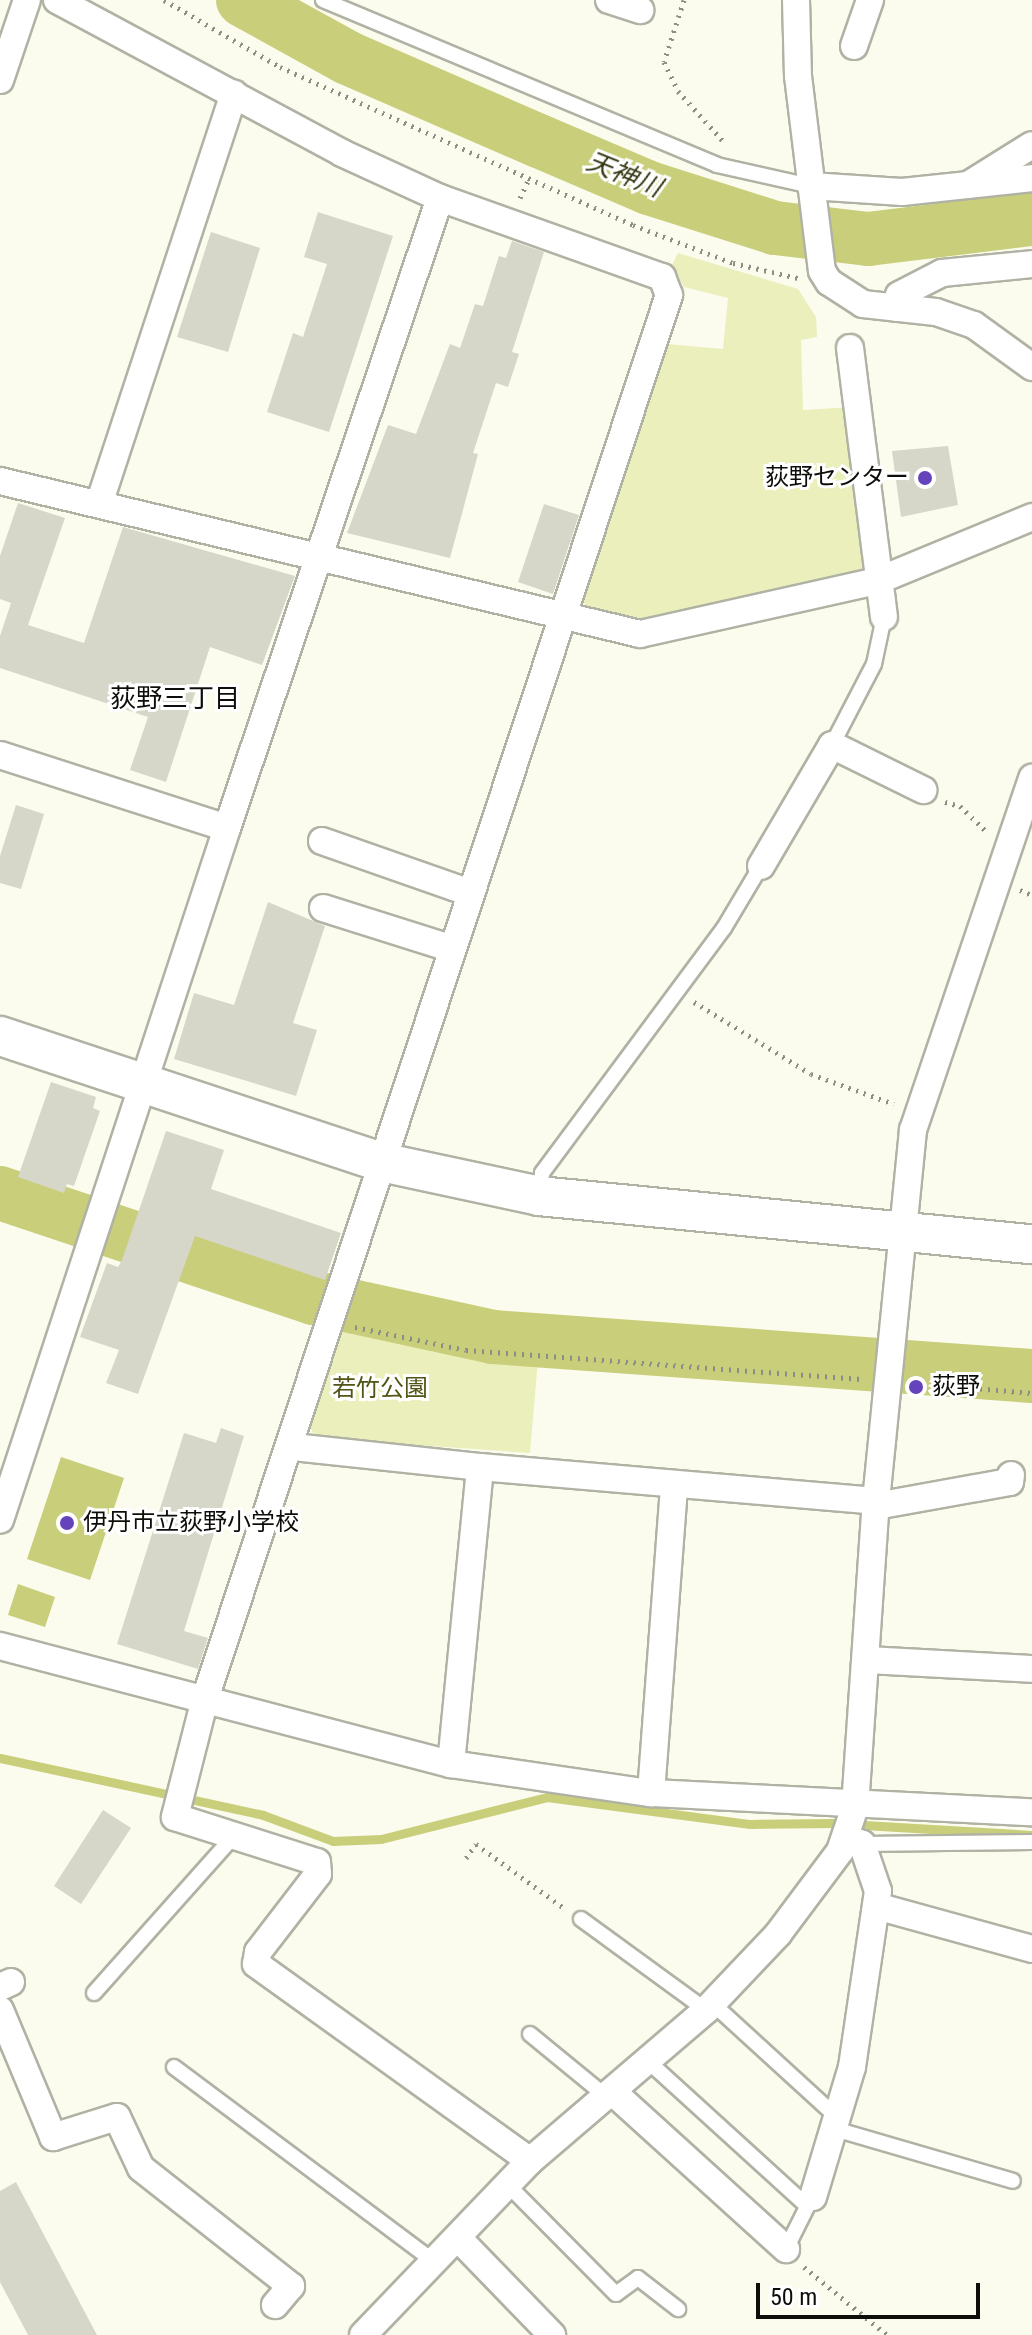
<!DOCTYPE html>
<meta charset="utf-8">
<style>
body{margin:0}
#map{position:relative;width:1032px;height:2335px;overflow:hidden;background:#fbfcee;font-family:"Roboto Condensed","Noto Sans JP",sans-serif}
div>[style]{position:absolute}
.green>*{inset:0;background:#ebefbc}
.water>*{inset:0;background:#c9ce7a}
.stream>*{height:9px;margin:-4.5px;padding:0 4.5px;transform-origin:4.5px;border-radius:4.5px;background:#c9ce7a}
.river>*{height:54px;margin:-27px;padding:0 27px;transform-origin:27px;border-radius:27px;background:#c9ce7a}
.building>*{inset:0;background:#d6d7c9}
.path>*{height:5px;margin-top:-2.5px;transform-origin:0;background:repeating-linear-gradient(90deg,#8c8d83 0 2px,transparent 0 8px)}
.roads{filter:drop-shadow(2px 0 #b0b2a4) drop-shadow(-2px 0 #b0b2a4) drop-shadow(0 2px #b0b2a4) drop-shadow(0 -2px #b0b2a4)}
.lane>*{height:14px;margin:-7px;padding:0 7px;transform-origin:7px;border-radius:7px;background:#fff}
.street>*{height:26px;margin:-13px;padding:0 13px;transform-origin:13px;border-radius:13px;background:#fff}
.secondary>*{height:38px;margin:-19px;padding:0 19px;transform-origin:19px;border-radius:19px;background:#fff}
.dots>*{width:22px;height:22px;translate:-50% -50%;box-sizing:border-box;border:4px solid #fff;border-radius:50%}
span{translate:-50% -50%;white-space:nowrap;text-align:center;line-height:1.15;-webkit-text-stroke:6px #fff;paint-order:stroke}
.poi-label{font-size:24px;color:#0d0d09}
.right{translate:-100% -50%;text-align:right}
.left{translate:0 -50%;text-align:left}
.park-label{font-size:24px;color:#535517}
.water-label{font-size:26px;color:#373915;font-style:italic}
.neighbourhood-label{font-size:26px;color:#0d0d09}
.scale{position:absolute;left:756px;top:2283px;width:224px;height:36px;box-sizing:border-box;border:4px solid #0d0d09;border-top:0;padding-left:10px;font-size:24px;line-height:28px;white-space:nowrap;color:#0d0d09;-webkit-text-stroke:6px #fff;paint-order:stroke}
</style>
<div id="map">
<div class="green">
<i style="clip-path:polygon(678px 253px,798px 289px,816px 317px,817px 337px,801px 340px,803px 410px,852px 407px,868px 560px,862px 570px,838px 580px,642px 625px,592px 611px,582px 601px,667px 344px,723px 349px,728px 298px,684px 287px,672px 265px)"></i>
<i style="clip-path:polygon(341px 1328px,538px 1360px,530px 1453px,315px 1438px,310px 1426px)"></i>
</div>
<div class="water">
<i style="clip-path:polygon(61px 1457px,124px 1478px,90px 1580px,27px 1559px)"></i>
<i style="clip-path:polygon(18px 1584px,55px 1597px,45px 1627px,8px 1615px)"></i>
</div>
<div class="stream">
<i style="left:0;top:1758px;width:269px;rotate:12.2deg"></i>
<i style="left:263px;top:1815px;width:75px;rotate:20.4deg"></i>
<i style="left:333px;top:1841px;width:48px;rotate:-2.4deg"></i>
<i style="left:381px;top:1839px;width:171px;rotate:-14.2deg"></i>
<i style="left:547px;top:1797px;width:205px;rotate:7.6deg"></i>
<i style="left:750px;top:1824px;width:85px;rotate:-0.7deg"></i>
<i style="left:864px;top:1825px;width:168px;rotate:3.4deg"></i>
</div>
<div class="river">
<i style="left:243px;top:0;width:120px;rotate:28.9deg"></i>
<i style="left:348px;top:58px;width:208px;rotate:23.5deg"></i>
<i style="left:539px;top:141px;width:120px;rotate:23.1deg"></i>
<i style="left:649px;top:188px;width:132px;rotate:17.6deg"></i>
<i style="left:775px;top:228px;width:94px;rotate:6.7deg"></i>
<i style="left:868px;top:239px;width:165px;rotate:-7deg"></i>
<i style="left:0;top:1193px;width:331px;rotate:18.5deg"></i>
<i style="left:314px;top:1298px;width:183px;rotate:12.3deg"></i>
<i style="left:493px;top:1337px;width:540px;rotate:4.14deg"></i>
</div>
<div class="building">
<i style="clip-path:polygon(318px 212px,393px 236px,329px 432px,267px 412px,293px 333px,303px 337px,327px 264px,304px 257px)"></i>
<i style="clip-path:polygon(211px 232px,260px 248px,228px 352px,177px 337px)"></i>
<i style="clip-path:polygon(512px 241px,544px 252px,512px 352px,519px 354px,508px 387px,496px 383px,473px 453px,478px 454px,450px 558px,347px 533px,388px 425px,416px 434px,450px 344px,460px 348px,475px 304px,483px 306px,499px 256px,506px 258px)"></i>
<i style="clip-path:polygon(948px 446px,958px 505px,901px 517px,892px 451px)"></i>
<i style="clip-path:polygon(18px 503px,65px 518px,28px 625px,84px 643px,123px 527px,295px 576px,262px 665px,210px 647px,166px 782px,130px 770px,148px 717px,0 668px,0 636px,11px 603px,0 599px,0 556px)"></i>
<i style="clip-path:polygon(544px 504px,579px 515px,553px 594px,518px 582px)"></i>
<i style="clip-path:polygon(16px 805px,44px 814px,21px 889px,0 883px,0 856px)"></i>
<i style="clip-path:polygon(268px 902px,325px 926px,293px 1023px,317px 1030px,296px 1096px,174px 1059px,194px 993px,234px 1005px)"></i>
<i style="clip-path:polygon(51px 1082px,96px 1097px,93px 1108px,100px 1111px,74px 1186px,67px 1184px,64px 1193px,18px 1177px)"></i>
<i style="clip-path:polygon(166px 1131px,224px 1150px,211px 1189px,341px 1233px,325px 1280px,195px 1236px,138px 1394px,106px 1383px,119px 1350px,80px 1337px,107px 1263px,118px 1267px,122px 1260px)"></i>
<i style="clip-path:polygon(221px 1428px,244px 1436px,184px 1631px,208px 1638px,198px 1669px,117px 1644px,184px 1433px,216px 1443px)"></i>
<i style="clip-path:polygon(103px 1810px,131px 1828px,81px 1904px,54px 1886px)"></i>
<i style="clip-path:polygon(16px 2182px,97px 2335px,28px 2335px,0 2282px,0 2191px)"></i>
</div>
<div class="path">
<i style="left:164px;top:0;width:134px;rotate:30deg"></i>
<i style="left:280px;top:67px;width:387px;rotate:24.1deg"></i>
<i style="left:633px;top:225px;width:107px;rotate:20.8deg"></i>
<i style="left:733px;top:263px;width:67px;rotate:13deg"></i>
<i style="left:684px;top:0;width:65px;rotate:107.9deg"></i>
<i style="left:664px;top:62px;width:32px;rotate:64deg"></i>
<i style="left:678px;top:91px;width:69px;rotate:48deg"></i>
<i style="left:520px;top:198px;width:23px;rotate:-65deg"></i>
<i style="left:945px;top:802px;width:16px;rotate:15deg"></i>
<i style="left:960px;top:806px;width:35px;rotate:44deg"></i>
<i style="left:1020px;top:890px;width:13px;rotate:23deg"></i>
<i style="left:694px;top:1002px;width:137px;rotate:31.6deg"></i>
<i style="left:811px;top:1074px;width:88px;rotate:19.9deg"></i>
<i style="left:355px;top:1327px;width:113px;rotate:11.7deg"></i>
<i style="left:466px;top:1350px;width:397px;rotate:4.2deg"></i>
<i style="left:916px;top:1383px;width:116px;rotate:4.9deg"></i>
<i style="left:466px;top:1858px;width:17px;rotate:-54deg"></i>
<i style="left:476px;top:1844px;width:110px;rotate:36.1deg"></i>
<i style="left:804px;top:2267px;width:107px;rotate:39.3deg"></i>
</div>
<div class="roads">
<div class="lane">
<i style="left:323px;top:0;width:427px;rotate:22.7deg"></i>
<i style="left:717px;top:165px;width:96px;rotate:12.6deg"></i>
<i style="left:832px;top:745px;width:91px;rotate:-62.6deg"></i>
<i style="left:874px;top:664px;width:48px;rotate:-78deg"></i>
<i style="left:539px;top:1195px;width:22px;rotate:-82deg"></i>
<i style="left:542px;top:1173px;width:305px;rotate:-53.4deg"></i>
<i style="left:724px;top:928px;width:72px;rotate:-59.2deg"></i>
<i style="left:862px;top:1844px;width:170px;rotate:-0.7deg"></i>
<i style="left:581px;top:1919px;width:155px;rotate:36.1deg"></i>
<i style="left:94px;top:1993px;width:209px;rotate:-48.3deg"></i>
<i style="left:712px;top:2003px;width:171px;rotate:42.4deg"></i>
<i style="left:530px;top:2034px;width:102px;rotate:39.4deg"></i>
<i style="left:650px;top:2063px;width:208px;rotate:42.3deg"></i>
<i style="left:174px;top:2067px;width:327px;rotate:36.8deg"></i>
<i style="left:838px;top:2130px;width:182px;rotate:16.2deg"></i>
<i style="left:509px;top:2186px;width:152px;rotate:45.3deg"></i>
<i style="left:616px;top:2294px;width:27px;rotate:-36deg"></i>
<i style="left:638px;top:2278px;width:51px;rotate:37.8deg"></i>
<i style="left:786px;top:2249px;width:58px;rotate:-63.4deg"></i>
</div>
<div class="street">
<i style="left:57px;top:0;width:323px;rotate:28.2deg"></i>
<i style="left:342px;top:153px;width:108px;rotate:24.7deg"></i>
<i style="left:440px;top:198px;width:236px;rotate:19.6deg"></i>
<i style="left:662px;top:277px;width:19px;rotate:69deg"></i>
<i style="left:669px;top:295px;width:1479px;rotate:108.29deg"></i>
<i style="left:205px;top:1699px;width:122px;rotate:104.3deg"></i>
<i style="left:175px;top:1817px;width:149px;rotate:17.6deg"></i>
<i style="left:317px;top:1862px;width:12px;rotate:85deg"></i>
<i style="left:318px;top:1874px;width:98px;rotate:127.6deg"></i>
<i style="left:258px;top:1952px;width:12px;rotate:99deg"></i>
<i style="left:256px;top:1964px;width:337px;rotate:35.7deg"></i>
<i style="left:609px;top:0;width:33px;rotate:18deg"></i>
<i style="left:796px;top:0;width:76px;rotate:88.5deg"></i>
<i style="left:798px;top:76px;width:196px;rotate:83deg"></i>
<i style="left:822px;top:271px;width:13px;rotate:58deg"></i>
<i style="left:829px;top:282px;width:40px;rotate:32.9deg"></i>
<i style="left:863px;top:304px;width:73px;rotate:6.3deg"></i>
<i style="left:936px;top:312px;width:40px;rotate:18.9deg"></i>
<i style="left:974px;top:325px;width:72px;rotate:35.9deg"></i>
<i style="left:854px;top:46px;width:49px;rotate:-70.8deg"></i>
<i style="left:0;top:80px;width:84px;rotate:-71.4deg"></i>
<i style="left:968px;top:185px;width:75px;rotate:-32deg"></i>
<i style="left:811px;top:186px;width:91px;rotate:3.8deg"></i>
<i style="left:902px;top:192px;width:131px;rotate:-6.1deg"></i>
<i style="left:897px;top:308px;width:13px;rotate:-81deg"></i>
<i style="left:899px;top:295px;width:48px;rotate:-27.1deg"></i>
<i style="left:942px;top:273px;width:90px;rotate:-5.7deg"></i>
<i style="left:850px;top:348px;width:271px;rotate:82.8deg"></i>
<i style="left:0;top:481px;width:658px;rotate:13.44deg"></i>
<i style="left:640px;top:634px;width:243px;rotate:-12.6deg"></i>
<i style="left:877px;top:581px;width:168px;rotate:-22.4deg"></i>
<i style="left:99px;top:504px;width:432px;rotate:-71.8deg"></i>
<i style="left:0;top:755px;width:238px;rotate:17.8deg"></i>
<i style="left:227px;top:828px;width:728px;rotate:108.16deg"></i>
<i style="left:227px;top:828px;width:665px;rotate:-71.32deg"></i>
<i style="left:322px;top:841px;width:155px;rotate:19.3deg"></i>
<i style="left:761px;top:866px;width:140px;rotate:-59.6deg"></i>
<i style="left:832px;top:745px;width:102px;rotate:26.3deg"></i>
<i style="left:323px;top:908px;width:133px;rotate:17.5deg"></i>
<i style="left:480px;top:1467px;width:397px;rotate:4.9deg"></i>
<i style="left:876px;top:1506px;width:136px;rotate:-10.2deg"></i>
<i style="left:1010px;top:1482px;width:7px;rotate:-82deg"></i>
<i style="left:0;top:1646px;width:466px;rotate:14.7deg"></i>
<i style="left:451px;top:1764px;width:298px;rotate:-84.4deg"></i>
<i style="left:480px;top:1467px;width:189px;rotate:-173.9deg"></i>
<i style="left:867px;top:1660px;width:165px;rotate:3.1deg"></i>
<i style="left:451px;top:1764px;width:202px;rotate:8.3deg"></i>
<i style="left:651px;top:1793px;width:381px;rotate:2.9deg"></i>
<i style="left:651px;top:1793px;width:310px;rotate:-85.7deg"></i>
<i style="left:876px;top:1906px;width:162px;rotate:15.4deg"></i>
<i style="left:0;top:1987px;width:12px;rotate:-24deg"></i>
<i style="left:0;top:2010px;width:138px;rotate:67.3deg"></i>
<i style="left:53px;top:2137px;width:67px;rotate:-17.4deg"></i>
<i style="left:117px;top:2117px;width:56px;rotate:64.8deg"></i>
<i style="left:141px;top:2168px;width:191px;rotate:38.2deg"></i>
<i style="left:291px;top:2286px;width:25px;rotate:130deg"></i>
<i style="left:615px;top:2094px;width:231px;rotate:42.2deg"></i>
<i style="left:813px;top:2197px;width:136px;rotate:-73.3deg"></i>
<i style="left:852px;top:2067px;width:178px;rotate:-81.6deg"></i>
<i style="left:878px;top:1891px;width:50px;rotate:-108.8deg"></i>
<i style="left:862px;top:1844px;width:17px;rotate:-159deg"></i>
<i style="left:459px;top:2239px;width:134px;rotate:45.9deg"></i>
<i style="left:363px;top:2335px;width:241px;rotate:-46.2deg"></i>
<i style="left:530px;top:2161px;width:232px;rotate:-40.6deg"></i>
<i style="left:706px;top:2010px;width:105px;rotate:-46.5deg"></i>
<i style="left:778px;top:1934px;width:104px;rotate:-53.2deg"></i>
<i style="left:840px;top:1851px;width:46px;rotate:-71.2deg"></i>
<i style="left:855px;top:1807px;width:307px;rotate:-86.1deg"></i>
<i style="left:876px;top:1501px;width:373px;rotate:-84.3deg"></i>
<i style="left:913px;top:1130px;width:372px;rotate:-71.3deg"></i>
</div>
<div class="secondary">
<i style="left:0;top:1036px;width:401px;rotate:18.3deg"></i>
<i style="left:381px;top:1162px;width:162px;rotate:12.1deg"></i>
<i style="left:539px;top:1196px;width:495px;rotate:5.6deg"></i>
</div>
</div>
<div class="dots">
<i style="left:925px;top:478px;background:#6543bb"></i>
<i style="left:916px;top:1387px;background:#6543bb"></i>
<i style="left:67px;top:1523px;background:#6543bb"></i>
</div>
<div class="poi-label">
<span class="right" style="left:909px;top:478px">荻野センター</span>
<span class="left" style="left:932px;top:1387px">荻野</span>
<span class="left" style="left:83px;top:1523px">伊丹市立荻野小学校</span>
</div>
<div class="park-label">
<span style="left:380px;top:1389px">若竹公園</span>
</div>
<div class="water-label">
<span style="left:624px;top:175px;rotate:22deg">天神川</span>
</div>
<div class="neighbourhood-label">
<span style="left:175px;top:699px">荻野三丁目</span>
</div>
<div class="scale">50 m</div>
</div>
